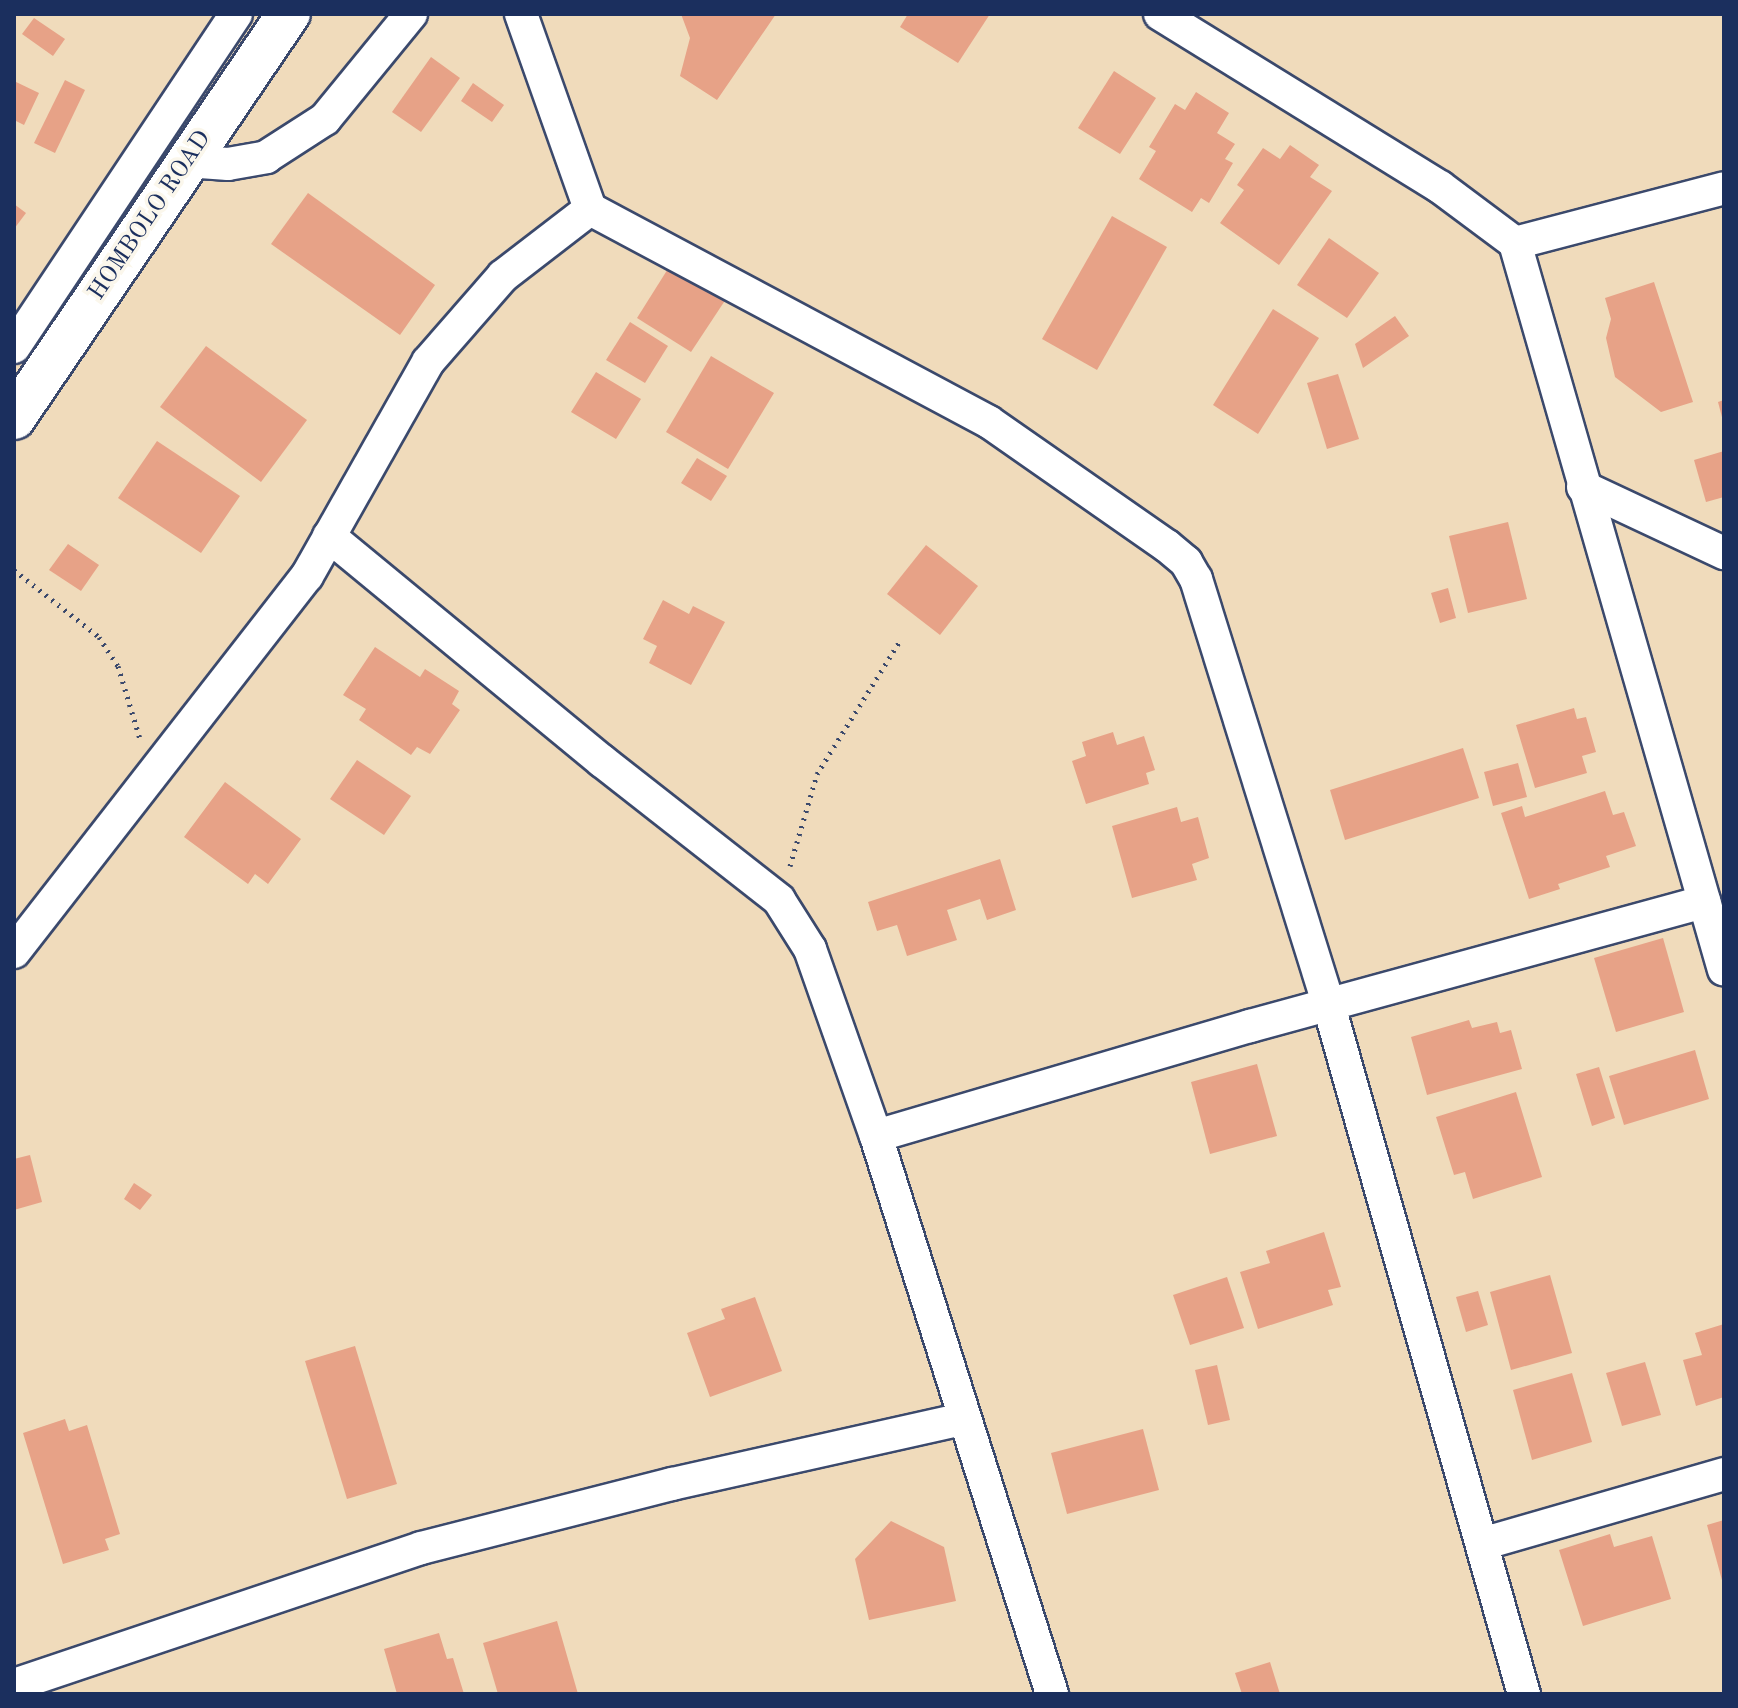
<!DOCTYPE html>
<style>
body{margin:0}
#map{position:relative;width:1738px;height:1708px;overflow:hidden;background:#f0dbbb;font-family:"Old Standard TT",serif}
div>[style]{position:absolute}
.building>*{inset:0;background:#e7a287}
.path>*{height:5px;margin-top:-2.5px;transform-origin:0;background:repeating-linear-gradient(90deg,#3b496c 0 2px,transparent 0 8px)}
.roads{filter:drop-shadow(2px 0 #3b496c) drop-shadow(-2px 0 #3b496c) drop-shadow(0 2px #3b496c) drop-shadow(0 -2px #3b496c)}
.minor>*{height:32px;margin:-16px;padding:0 16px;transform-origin:16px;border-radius:16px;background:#fff}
.tertiary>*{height:42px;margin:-21px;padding:0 21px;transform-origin:21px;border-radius:21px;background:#fff}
span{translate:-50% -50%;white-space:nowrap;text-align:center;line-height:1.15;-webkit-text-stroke:7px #fbf7ec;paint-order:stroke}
.street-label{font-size:24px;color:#1b2f5e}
.frame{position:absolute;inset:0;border:16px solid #1b2f5e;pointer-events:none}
</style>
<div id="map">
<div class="building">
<i style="clip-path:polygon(681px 14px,776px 14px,717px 100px,680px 76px,690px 38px)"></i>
<i style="clip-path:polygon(908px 14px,990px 14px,958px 63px,900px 27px)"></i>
<i style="clip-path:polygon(34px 18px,65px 39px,53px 56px,22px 34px)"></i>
<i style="clip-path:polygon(431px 57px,460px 78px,421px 132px,392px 112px)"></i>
<i style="clip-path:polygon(1114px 71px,1156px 98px,1120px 154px,1078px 128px)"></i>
<i style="clip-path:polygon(65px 80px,85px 90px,55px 153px,34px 143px)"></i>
<i style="clip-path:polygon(14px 81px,39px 93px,24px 125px,14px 120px)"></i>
<i style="clip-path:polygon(473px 83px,504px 105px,492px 122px,461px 101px)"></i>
<i style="clip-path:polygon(1196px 92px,1229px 113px,1217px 133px,1235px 144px,1225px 159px,1233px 163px,1209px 203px,1201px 198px,1192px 212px,1139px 179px,1156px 151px,1149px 147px,1175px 104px,1185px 110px)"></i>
<i style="clip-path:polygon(1290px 145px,1319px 165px,1310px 177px,1332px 191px,1279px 265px,1220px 223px,1244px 190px,1237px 185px,1263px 148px,1280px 159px)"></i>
<i style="clip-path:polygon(308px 193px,435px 285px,400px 335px,271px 244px)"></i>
<i style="clip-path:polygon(14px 204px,26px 213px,14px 229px)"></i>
<i style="clip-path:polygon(1112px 216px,1167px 247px,1097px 370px,1042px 339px)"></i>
<i style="clip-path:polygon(1329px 238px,1379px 273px,1347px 318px,1297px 285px)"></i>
<i style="clip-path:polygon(671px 264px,726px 299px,691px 352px,637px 318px)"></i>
<i style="clip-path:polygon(1654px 282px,1693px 402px,1661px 412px,1615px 377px,1606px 338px,1611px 319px,1605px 298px)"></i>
<i style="clip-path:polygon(1273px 309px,1319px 338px,1258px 434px,1213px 405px)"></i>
<i style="clip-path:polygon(1395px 316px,1409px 336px,1363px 368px,1355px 344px)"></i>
<i style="clip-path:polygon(630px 322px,668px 346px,645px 383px,606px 360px)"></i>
<i style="clip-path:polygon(206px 346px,307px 420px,261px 482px,160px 407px)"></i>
<i style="clip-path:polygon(711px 356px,774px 393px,728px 469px,666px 432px)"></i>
<i style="clip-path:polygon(596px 372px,641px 399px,616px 439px,571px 412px)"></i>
<i style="clip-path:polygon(1338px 374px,1359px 439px,1327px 449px,1307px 383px)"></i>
<i style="clip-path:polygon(1724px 400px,1724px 421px,1723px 421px,1718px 402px)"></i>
<i style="clip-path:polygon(157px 441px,240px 496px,201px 553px,118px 498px)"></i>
<i style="clip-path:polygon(1724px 451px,1724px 497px,1706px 502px,1694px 460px)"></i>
<i style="clip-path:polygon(697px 458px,727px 476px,711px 501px,681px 483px)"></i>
<i style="clip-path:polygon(1508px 522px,1527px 599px,1468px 613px,1449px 536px)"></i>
<i style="clip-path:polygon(68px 544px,99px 565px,81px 591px,49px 570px)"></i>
<i style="clip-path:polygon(926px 545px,978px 586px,940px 635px,887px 594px)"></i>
<i style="clip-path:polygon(1448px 588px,1456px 618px,1440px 623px,1431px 593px)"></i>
<i style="clip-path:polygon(663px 600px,689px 614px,693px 606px,725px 622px,691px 685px,649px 663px,657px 646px,643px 639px)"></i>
<i style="clip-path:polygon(375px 647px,420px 677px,425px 669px,459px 691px,452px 704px,460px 710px,430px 754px,417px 747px,411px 755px,359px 720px,366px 709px,343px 695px)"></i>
<i style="clip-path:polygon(1574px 708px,1577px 719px,1586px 717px,1596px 752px,1582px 756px,1587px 773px,1535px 788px,1516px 725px)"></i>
<i style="clip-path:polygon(1113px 732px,1117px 745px,1144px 736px,1155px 770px,1146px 773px,1149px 784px,1086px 804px,1072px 761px,1086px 756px,1082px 742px)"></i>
<i style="clip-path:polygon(1463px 748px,1479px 798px,1345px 840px,1330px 790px)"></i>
<i style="clip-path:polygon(357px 760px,411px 796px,384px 835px,330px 799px)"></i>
<i style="clip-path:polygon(1518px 763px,1527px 797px,1493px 806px,1484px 772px)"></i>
<i style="clip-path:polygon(225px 782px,301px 839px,268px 884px,255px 874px,248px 884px,184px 837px)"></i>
<i style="clip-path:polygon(1605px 791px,1613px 815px,1624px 812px,1636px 846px,1606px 856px,1610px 867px,1558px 884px,1560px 889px,1529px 899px,1501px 813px,1522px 806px,1525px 817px)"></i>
<i style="clip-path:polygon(1177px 807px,1181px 822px,1198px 817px,1209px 858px,1192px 864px,1197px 880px,1132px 898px,1112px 826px)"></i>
<i style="clip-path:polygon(1000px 859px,1016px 910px,987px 920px,980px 899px,947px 910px,957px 940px,907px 956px,897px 925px,877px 931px,868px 902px)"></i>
<i style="clip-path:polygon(1663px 938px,1684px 1012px,1616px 1032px,1594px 958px)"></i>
<i style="clip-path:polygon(1469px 1020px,1472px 1028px,1497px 1022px,1500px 1033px,1511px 1030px,1522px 1069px,1427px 1095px,1411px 1037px)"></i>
<i style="clip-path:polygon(1695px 1050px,1709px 1099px,1624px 1125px,1609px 1076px)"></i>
<i style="clip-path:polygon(1257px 1064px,1277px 1136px,1210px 1154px,1191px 1082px)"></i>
<i style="clip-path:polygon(1599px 1067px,1615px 1118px,1592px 1126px,1576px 1074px)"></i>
<i style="clip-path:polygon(1516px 1092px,1542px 1177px,1473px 1199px,1465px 1172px,1454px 1175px,1436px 1117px)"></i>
<i style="clip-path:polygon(30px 1155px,42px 1202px,14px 1210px,14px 1159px)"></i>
<i style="clip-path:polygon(134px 1183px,152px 1195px,140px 1210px,124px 1199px)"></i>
<i style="clip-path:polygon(1324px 1232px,1341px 1287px,1328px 1290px,1333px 1305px,1258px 1329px,1240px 1272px,1270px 1263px,1266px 1251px)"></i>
<i style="clip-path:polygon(1550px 1275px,1572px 1353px,1511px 1370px,1490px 1292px)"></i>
<i style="clip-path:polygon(1227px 1277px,1244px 1328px,1190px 1345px,1173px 1295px)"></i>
<i style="clip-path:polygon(1478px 1291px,1488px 1325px,1466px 1332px,1456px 1297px)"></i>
<i style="clip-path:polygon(755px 1297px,782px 1371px,710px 1397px,687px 1333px,725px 1319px,721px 1309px)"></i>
<i style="clip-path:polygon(1724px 1324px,1724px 1397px,1696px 1406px,1683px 1360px,1702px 1355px,1695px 1333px)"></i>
<i style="clip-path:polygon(355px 1346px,397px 1484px,347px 1499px,305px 1361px)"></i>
<i style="clip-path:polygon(1645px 1362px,1661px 1415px,1622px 1426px,1606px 1373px)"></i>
<i style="clip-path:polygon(1217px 1365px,1230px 1420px,1208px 1425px,1195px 1370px)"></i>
<i style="clip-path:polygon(1572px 1373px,1592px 1442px,1532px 1460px,1513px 1390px)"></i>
<i style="clip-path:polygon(65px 1419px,69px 1431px,87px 1425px,120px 1534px,105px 1539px,109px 1550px,63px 1564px,23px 1433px)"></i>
<i style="clip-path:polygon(1143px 1429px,1159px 1490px,1067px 1514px,1051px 1453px)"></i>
<i style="clip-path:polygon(1724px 1520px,1724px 1583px,1723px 1584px,1707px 1525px)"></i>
<i style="clip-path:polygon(891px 1521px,944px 1547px,956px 1601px,869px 1620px,855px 1559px)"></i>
<i style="clip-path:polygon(1610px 1534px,1614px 1547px,1652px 1536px,1671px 1599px,1583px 1626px,1559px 1550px)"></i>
<i style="clip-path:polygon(557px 1621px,578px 1694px,498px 1694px,483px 1643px)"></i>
<i style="clip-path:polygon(439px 1633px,447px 1659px,453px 1658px,464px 1694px,397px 1694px,384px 1649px)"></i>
<i style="clip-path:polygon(1270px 1662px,1280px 1694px,1242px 1694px,1235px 1673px)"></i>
</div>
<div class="path">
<i style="left:14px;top:570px;width:108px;rotate:38.2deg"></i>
<i style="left:99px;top:637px;width:35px;rotate:57deg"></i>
<i style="left:118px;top:666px;width:76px;rotate:73.2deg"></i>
<i style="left:790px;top:866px;width:96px;rotate:-73.6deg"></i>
<i style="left:817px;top:774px;width:159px;rotate:-58.1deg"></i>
</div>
<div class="roads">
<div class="minor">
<i style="left:521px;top:14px;width:207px;rotate:70.5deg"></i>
<i style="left:590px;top:209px;width:452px;rotate:28.1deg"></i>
<i style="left:989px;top:422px;width:217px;rotate:34.9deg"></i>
<i style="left:1167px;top:546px;width:25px;rotate:40deg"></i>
<i style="left:1186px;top:562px;width:20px;rotate:60deg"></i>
<i style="left:1196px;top:579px;width:447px;rotate:72.7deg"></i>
<i style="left:1329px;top:1006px;width:715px;rotate:74.18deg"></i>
<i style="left:1160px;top:14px;width:329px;rotate:31.7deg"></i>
<i style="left:1440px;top:187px;width:94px;rotate:36.7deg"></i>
<i style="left:1515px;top:243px;width:756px;rotate:73.96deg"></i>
<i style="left:186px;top:161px;width:42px;rotate:4.1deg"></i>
<i style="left:228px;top:164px;width:39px;rotate:-10deg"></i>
<i style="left:266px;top:157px;width:70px;rotate:-32.8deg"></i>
<i style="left:325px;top:119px;width:136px;rotate:-50.7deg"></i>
<i style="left:1515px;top:243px;width:216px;rotate:-14.7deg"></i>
<i style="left:14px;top:347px;width:400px;rotate:-56.3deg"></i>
<i style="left:1583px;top:487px;width:156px;rotate:25.1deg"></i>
<i style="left:329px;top:536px;width:354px;rotate:39.5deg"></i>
<i style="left:602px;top:761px;width:225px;rotate:38.1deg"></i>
<i style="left:779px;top:900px;width:58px;rotate:57.7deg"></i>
<i style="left:810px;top:949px;width:198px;rotate:70.6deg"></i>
<i style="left:876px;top:1136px;width:585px;rotate:72.49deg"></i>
<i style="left:14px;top:952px;width:477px;rotate:-52.1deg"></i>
<i style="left:307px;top:576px;width:246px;rotate:-60.5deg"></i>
<i style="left:428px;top:362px;width:114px;rotate:-48.9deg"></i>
<i style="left:503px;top:276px;width:110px;rotate:-37.6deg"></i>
<i style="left:876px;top:1136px;width:390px;rotate:-16.4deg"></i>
<i style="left:1250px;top:1026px;width:471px;rotate:-15.3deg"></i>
<i style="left:1482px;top:1544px;width:252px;rotate:-16.1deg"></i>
<i style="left:14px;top:1685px;width:429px;rotate:-18.6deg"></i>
<i style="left:421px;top:1548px;width:259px;rotate:-14.3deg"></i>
<i style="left:672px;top:1484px;width:298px;rotate:-12.6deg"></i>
</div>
<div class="tertiary">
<i style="left:14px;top:418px;width:489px;rotate:-55.8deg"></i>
</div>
</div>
<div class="street-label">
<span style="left:151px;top:216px;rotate:-56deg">HOMBOLO ROAD</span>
</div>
<div class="frame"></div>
</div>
